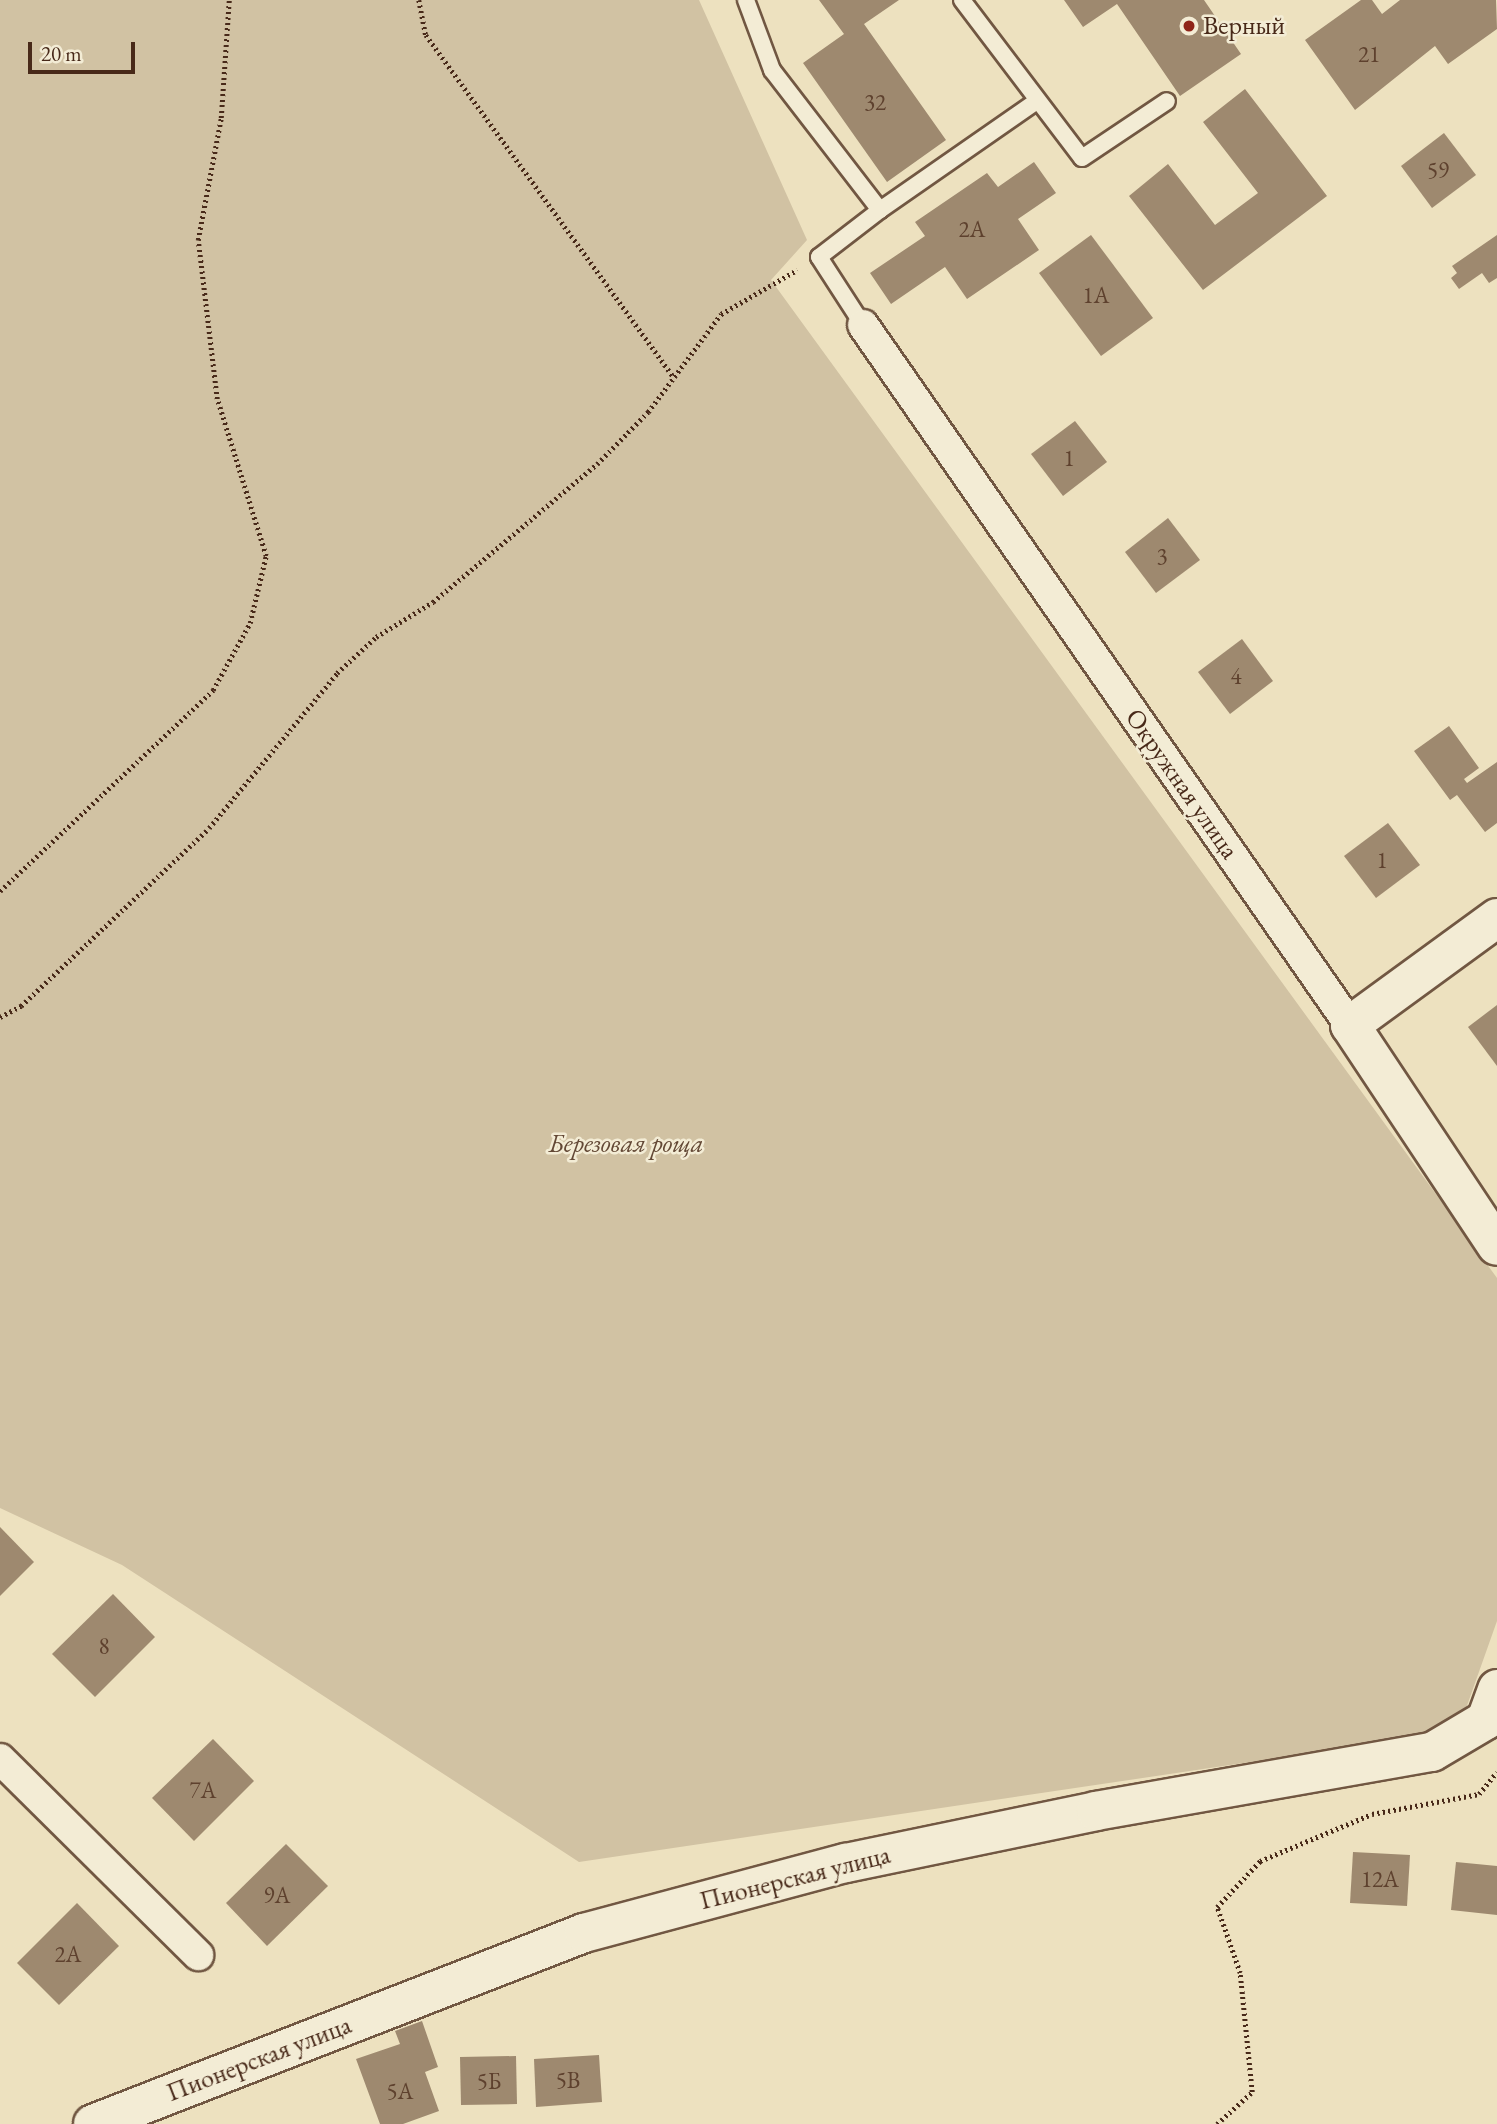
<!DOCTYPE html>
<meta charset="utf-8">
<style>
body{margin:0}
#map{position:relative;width:1497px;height:2124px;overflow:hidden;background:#ede1bf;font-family:"EB Garamond",serif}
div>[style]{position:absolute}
.green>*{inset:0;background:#d1c2a3}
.building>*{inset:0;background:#9e896f}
.path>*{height:4.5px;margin-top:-2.25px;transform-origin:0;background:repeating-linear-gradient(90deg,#482919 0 2px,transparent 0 5.5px)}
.roads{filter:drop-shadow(2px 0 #715742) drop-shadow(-2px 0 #715742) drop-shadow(0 2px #715742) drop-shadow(0 -2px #715742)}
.lane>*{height:16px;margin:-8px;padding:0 8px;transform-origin:8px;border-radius:8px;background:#f3ecd5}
.street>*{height:30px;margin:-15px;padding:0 15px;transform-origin:15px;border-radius:15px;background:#f3ecd5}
.secondary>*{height:38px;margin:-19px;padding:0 19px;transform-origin:19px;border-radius:19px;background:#f3ecd5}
.dots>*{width:19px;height:19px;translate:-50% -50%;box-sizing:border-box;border:4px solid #f3ecd5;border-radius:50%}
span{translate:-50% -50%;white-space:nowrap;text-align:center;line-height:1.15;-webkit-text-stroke:5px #f3ecd5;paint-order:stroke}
.number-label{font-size:23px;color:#5e412e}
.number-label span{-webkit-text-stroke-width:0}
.poi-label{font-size:26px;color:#482919}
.left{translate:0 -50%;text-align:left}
.street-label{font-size:26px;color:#482919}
.park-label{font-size:26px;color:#634835;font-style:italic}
.scale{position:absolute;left:28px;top:42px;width:107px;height:32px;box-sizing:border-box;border:4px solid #482919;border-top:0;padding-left:9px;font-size:21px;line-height:24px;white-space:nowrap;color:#482919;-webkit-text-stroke:5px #f3ecd5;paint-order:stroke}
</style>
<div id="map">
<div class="green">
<i style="clip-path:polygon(0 0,699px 0,807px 240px,771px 280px,1497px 1278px,1497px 1621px,1458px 1731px,579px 1862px,122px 1565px,0 1508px)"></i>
</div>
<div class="building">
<i style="clip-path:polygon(819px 0,899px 0,864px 24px,946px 140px,887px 182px,803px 63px,844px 34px)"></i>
<i style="clip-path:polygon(1064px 0,1204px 0,1241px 54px,1180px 96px,1117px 4px,1083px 27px)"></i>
<i style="clip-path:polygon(1361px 0,1372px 0,1382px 14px,1400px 0,1496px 0,1497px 29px,1448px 64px,1435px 46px,1355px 110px,1305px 40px)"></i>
<i style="clip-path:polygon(1245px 89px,1327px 196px,1203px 290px,1129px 196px,1168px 164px,1215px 225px,1258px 193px,1203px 122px)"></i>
<i style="clip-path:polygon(1444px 133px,1476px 175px,1432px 208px,1401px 166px)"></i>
<i style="clip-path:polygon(1034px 162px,1056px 193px,1018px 219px,1039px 250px,967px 299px,945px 267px,891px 304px,870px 273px,925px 236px,915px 222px,987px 173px,998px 187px)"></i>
<i style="clip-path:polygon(1091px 235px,1153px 318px,1101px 356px,1039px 273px)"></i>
<i style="clip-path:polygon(1497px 235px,1497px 278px,1489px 283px,1482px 273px,1459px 289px,1451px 278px,1457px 273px,1452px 266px)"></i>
<i style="clip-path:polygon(1075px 421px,1107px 462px,1063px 496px,1031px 454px)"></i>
<i style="clip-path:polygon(1168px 518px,1200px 560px,1156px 593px,1125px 552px)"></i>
<i style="clip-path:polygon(1242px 639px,1273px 681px,1230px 714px,1198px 672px)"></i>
<i style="clip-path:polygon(1449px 726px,1479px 768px,1464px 779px,1467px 783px,1497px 762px,1497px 823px,1485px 832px,1457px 795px,1450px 800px,1414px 751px)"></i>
<i style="clip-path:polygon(1388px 823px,1420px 865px,1376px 898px,1344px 856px)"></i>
<i style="clip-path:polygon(1497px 1005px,1497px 1066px,1468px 1027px)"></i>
<i style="clip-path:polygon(0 1527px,34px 1562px,0 1596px)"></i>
<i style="clip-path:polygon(113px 1594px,155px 1637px,95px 1697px,52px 1654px)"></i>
<i style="clip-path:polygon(213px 1739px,254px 1781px,194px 1841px,152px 1798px)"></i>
<i style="clip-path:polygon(286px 1844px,328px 1886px,267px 1946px,226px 1903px)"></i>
<i style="clip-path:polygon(1353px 1852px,1410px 1855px,1407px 1906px,1350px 1903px)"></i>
<i style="clip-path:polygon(1456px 1862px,1497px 1866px,1497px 1915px,1451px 1910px)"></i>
<i style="clip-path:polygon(77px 1903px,119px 1946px,59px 2005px,17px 1963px)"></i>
<i style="clip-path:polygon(422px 2021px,438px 2067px,425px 2072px,439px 2111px,403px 2124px,380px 2124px,356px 2059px,400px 2044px,395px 2031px)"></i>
<i style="clip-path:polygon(599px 2055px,602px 2102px,536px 2107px,534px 2059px)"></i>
<i style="clip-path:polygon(516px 2056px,517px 2104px,461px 2105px,460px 2057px)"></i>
</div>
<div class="path">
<i style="left:419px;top:0;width:36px;rotate:79deg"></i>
<i style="left:426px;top:35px;width:423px;rotate:54.1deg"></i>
<i style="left:0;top:891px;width:293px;rotate:-43.3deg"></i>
<i style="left:213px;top:690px;width:77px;rotate:-61.1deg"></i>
<i style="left:250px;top:623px;width:69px;rotate:-76.6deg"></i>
<i style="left:266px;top:556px;width:164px;rotate:-107.3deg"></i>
<i style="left:217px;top:399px;width:160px;rotate:-96.8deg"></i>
<i style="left:198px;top:240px;width:124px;rotate:-79.3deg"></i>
<i style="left:221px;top:118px;width:118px;rotate:-86.1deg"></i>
<i style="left:0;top:1017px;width:24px;rotate:-28deg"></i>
<i style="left:21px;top:1006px;width:259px;rotate:-43.4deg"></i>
<i style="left:209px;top:828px;width:201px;rotate:-50.4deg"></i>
<i style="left:337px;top:673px;width:53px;rotate:-42.7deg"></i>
<i style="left:376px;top:637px;width:67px;rotate:-31.6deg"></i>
<i style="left:433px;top:602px;width:214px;rotate:-40.1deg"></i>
<i style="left:597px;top:464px;width:73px;rotate:-45.6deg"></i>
<i style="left:648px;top:412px;width:122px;rotate:-53.3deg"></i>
<i style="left:721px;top:314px;width:88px;rotate:-30.1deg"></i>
<i style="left:1217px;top:2124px;width:47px;rotate:-42.4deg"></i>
<i style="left:1252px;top:2092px;width:120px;rotate:-95.8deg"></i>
<i style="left:1240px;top:1973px;width:70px;rotate:-109.2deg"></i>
<i style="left:1217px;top:1907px;width:63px;rotate:-46.9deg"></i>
<i style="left:1260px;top:1861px;width:121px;rotate:-22.8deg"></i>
<i style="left:1372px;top:1814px;width:109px;rotate:-10.6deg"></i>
<i style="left:1479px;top:1794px;width:28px;rotate:-51deg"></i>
</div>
<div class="roads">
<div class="lane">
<i style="left:746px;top:0;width:75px;rotate:69.6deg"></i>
<i style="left:772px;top:70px;width:177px;rotate:52.4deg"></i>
<i style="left:880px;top:210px;width:77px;rotate:142.4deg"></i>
<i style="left:819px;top:257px;width:81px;rotate:57.1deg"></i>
<i style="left:962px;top:0;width:198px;rotate:52.8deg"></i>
<i style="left:1082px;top:158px;width:102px;rotate:-33.8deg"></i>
<i style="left:880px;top:210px;width:191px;rotate:-34.8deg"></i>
</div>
<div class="street">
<i style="left:863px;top:325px;width:853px;rotate:55.17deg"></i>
<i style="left:0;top:1759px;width:279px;rotate:44.7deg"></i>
</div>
<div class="secondary">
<i style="left:1497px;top:918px;width:182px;rotate:143.9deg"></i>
<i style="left:1350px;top:1025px;width:265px;rotate:56.4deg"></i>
<i style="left:93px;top:2124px;width:527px;rotate:-21.26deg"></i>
<i style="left:584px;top:1933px;width:271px;rotate:-15deg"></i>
<i style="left:846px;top:1863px;width:255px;rotate:-11.7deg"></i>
<i style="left:1096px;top:1811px;width:341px;rotate:-10deg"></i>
<i style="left:1432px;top:1752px;width:63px;rotate:-30.7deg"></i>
<i style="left:1486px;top:1720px;width:33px;rotate:-70deg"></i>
</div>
</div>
<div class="dots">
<i style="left:1189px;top:26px;background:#8f2418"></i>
</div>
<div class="number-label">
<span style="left:1369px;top:54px">21</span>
<span style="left:875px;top:102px">32</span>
<span style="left:1438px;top:170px">59</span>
<span style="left:972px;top:229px">2А</span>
<span style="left:1096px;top:295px">1А</span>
<span style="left:1069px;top:458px">1</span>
<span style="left:1162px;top:556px">3</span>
<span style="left:1236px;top:676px">4</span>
<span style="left:1382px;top:860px">1</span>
<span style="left:104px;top:1646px">8</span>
<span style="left:203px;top:1790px">7А</span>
<span style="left:1380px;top:1879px">12А</span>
<span style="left:277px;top:1895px">9А</span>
<span style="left:68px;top:1954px">2А</span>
<span style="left:568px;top:2080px">5В</span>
<span style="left:489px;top:2081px">5Б</span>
<span style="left:400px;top:2091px">5А</span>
</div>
<div class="poi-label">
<span class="left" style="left:1203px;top:26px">Верный</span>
</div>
<div class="street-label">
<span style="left:1182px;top:784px;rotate:55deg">Окружная улица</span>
<span style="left:795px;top:1878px;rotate:-14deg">Пионерская улица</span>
<span style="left:259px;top:2059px;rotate:-21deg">Пионерская улица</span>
</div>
<div class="park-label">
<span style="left:626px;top:1144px">Березовая роща</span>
</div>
<div class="scale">20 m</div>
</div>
